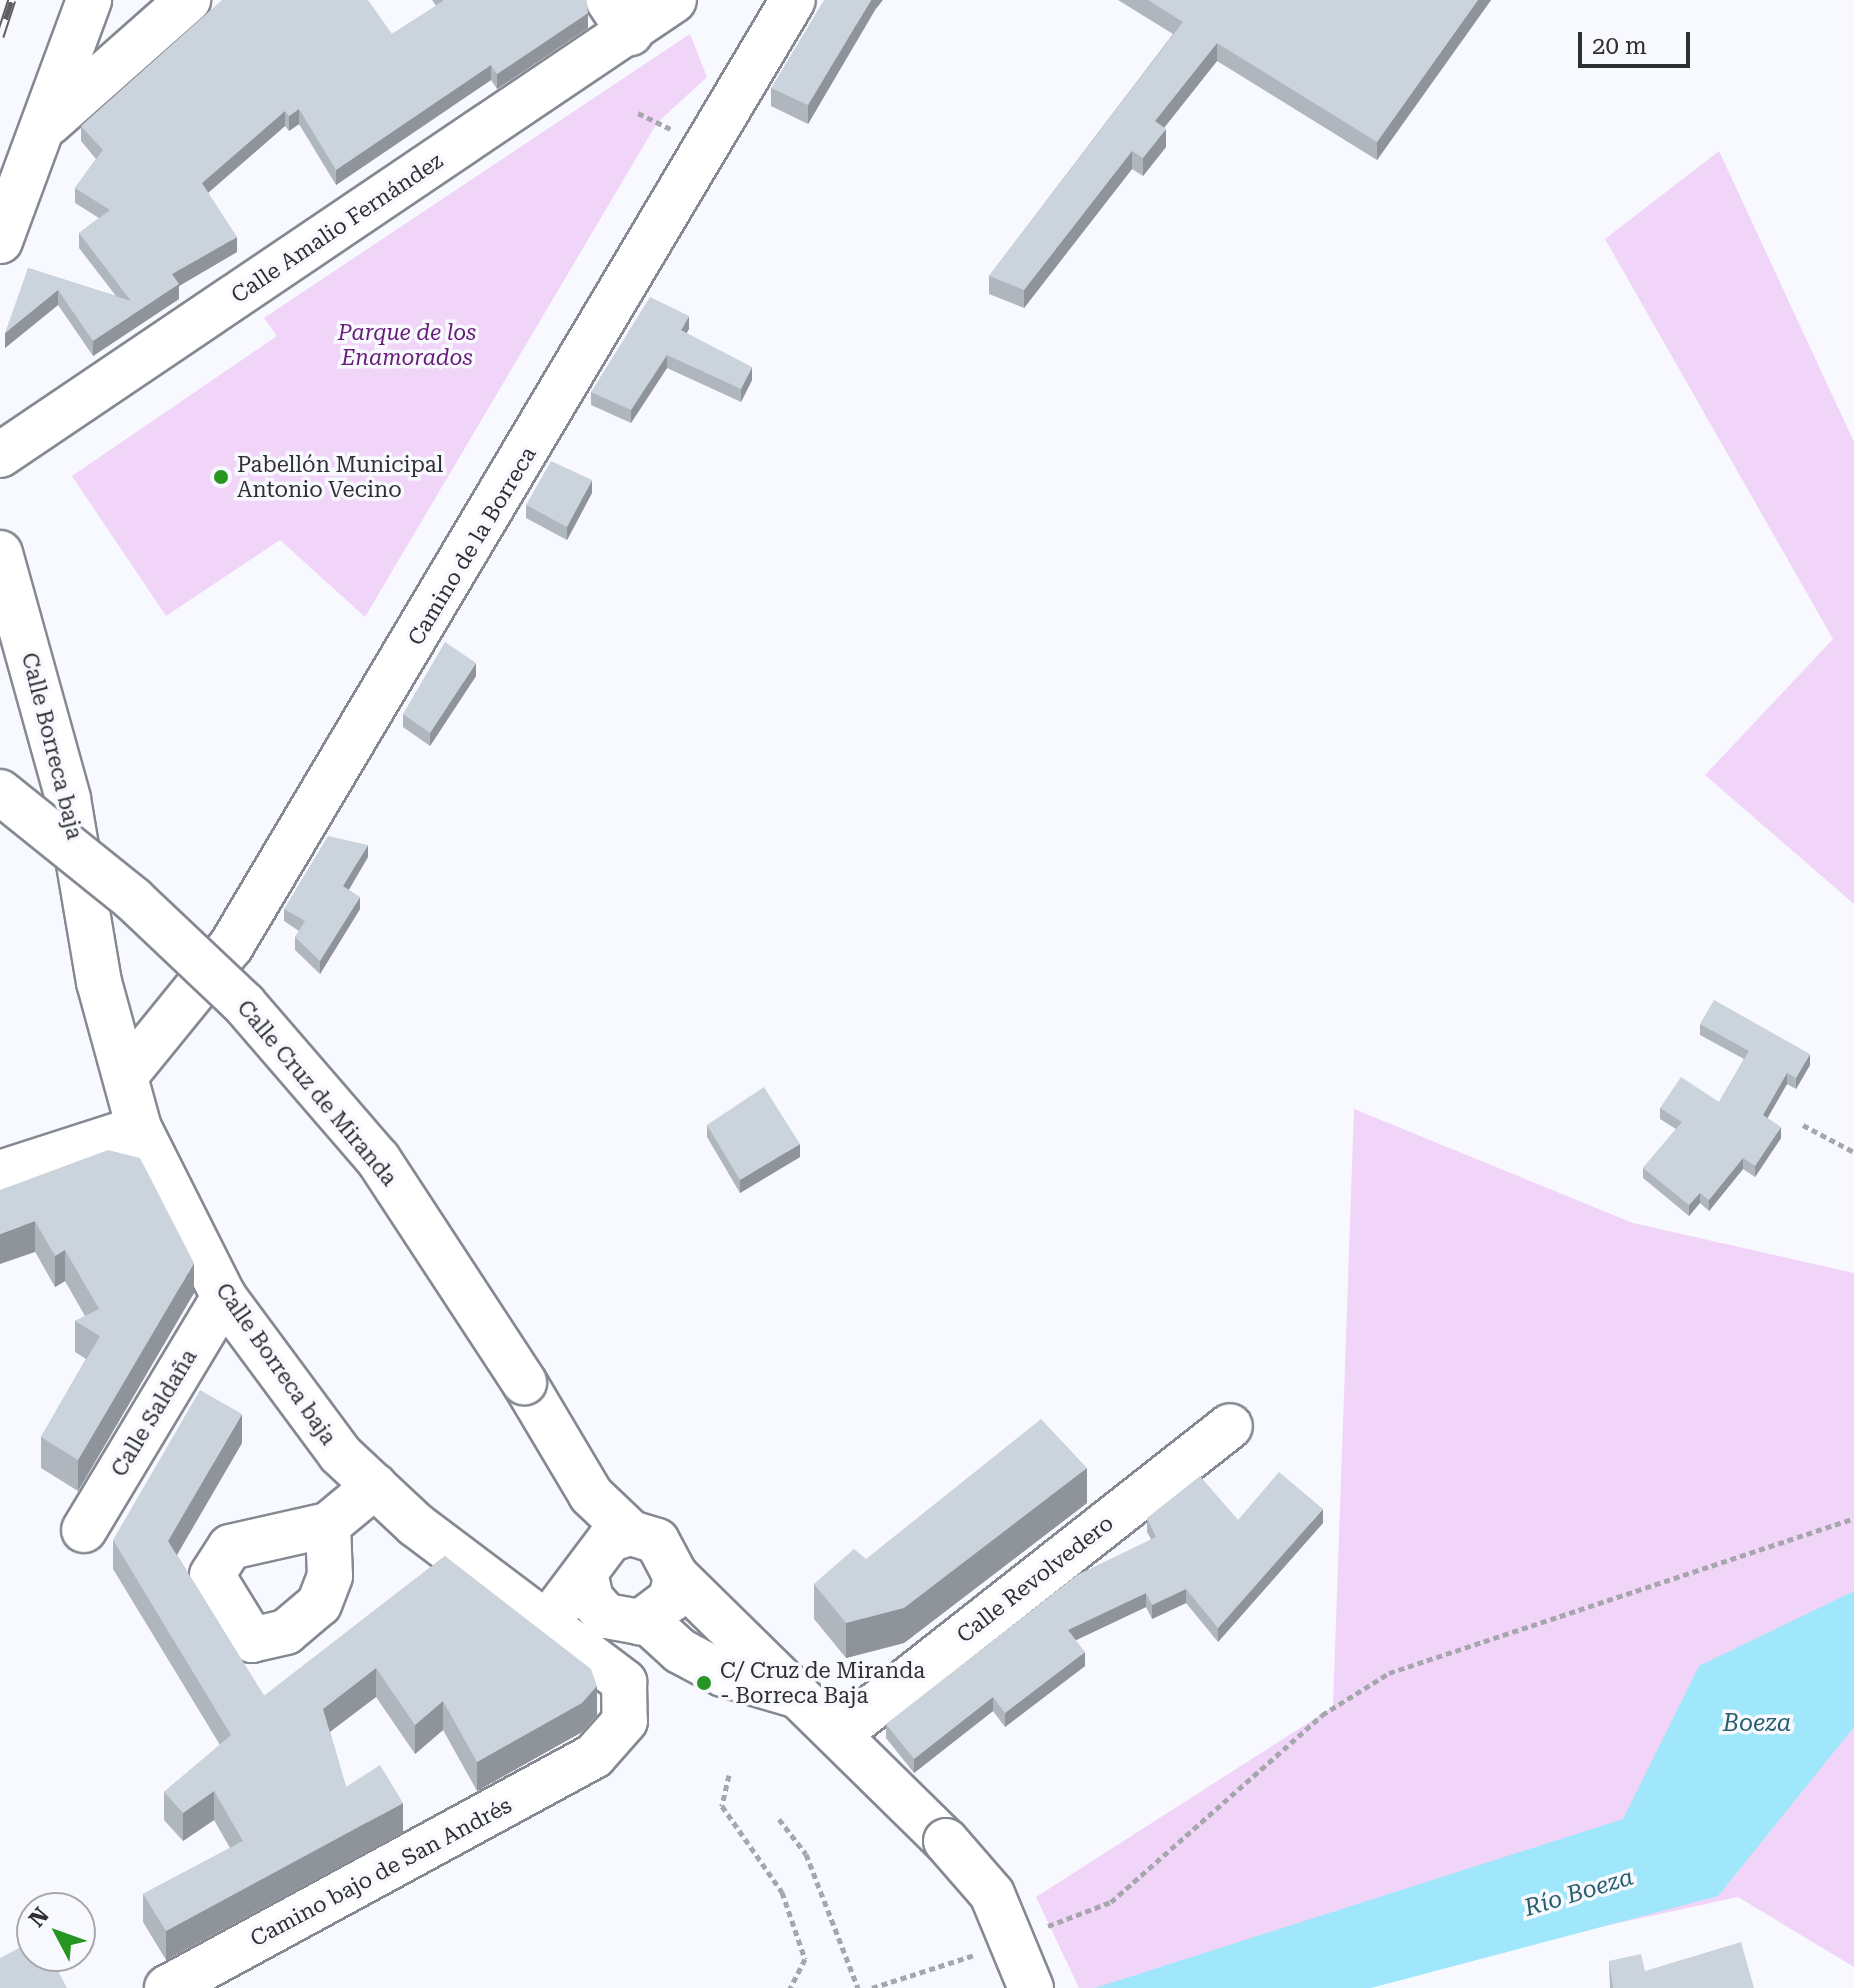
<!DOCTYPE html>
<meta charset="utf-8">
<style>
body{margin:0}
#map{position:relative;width:1854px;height:1988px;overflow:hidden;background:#f8f9fe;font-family:"Roboto Serif",serif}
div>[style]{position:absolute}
.green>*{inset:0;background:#f1d5f8}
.water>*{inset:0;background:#a0e7fc}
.path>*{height:5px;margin-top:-2.5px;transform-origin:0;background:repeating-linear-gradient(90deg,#a6a7ac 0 6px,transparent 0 10px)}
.roads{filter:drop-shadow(2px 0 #858992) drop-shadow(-2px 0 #858992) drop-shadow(0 2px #858992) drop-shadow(0 -2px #858992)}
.minor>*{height:44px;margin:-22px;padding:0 22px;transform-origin:22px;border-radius:22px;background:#fff}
.rail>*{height:9px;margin-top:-4.5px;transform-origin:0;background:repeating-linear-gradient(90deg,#f8f9fe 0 18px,#5e5f63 0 36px);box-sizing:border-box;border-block:2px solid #5e5f63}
.bridges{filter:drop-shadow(2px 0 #858992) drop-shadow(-2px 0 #858992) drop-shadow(0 2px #858992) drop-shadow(0 -2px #858992)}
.minor-bridge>*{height:44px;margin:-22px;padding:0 22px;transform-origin:22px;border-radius:22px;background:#fff}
.wall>*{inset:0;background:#afb6bd}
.shaded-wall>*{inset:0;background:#8e949a}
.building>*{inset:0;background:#cbd4dc}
.dots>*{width:22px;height:22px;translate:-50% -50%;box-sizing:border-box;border:4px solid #f8f9fe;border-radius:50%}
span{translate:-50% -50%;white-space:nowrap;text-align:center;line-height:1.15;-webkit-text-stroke:7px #f8f9fe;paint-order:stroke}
.street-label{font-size:22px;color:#2e2f33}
.park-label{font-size:22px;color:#671c79;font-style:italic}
.poi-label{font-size:22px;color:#2e2f33}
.left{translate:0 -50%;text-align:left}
.water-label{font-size:24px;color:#29606f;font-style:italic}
.north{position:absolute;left:16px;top:1892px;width:80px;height:80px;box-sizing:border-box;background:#f8f9fe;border:2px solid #a7a8ad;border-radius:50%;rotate:311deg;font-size:22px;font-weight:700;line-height:32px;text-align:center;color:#2e2f33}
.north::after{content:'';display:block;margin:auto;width:28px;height:36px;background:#269521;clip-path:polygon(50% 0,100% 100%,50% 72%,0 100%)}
.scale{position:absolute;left:1578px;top:32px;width:112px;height:36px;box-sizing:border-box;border:4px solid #2e2f33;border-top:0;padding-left:10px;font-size:24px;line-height:28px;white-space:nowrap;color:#2e2f33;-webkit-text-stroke:6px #f8f9fe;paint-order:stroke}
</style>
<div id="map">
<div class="green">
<i style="clip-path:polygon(690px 34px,707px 77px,657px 123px,365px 617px,280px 540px,166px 616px,72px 476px,277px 336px,264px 318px)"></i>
<i style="clip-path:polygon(1719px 151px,1854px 442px,1854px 904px,1705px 775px,1833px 639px,1605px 239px)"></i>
<i style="clip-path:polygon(1354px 1109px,1633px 1223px,1854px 1273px,1854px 1967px,1738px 1897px,1411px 1968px,1362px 1988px,1079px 1988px,1036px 1897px,1333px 1707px)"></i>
</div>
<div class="water">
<i style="clip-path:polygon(1854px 1591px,1854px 1727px,1718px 1896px,1371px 1988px,1095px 1988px,1623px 1819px,1699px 1666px)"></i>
</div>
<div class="path">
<i style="left:638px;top:113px;width:37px;rotate:26deg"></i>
<i style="left:1803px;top:1125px;width:58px;rotate:27.9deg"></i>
<i style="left:729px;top:1775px;width:32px;rotate:103deg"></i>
<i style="left:722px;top:1806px;width:105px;rotate:55.1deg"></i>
<i style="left:782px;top:1892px;width:71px;rotate:71.1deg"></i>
<i style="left:805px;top:1959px;width:33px;rotate:117deg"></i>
<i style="left:779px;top:1819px;width:44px;rotate:52.4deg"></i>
<i style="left:806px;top:1854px;width:144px;rotate:68.8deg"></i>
<i style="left:1048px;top:1926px;width:67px;rotate:-20.9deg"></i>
<i style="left:1111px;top:1902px;width:282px;rotate:-41.5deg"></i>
<i style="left:1322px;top:1715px;width:79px;rotate:-32.1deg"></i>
<i style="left:1389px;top:1673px;width:490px;rotate:-18.4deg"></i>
<i style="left:872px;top:1988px;width:108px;rotate:-17.8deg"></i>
</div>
<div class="roads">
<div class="minor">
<i style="left:608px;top:0;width:40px;rotate:56deg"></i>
<i style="left:49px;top:123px;width:186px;rotate:-41.5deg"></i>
<i style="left:0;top:241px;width:257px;rotate:-69.7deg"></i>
<i style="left:0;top:455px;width:813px;rotate:-34.02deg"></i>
<i style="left:0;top:553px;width:255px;rotate:74.5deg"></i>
<i style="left:68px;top:799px;width:186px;rotate:80.4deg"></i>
<i style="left:99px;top:982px;width:151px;rotate:74.7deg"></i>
<i style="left:139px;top:1128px;width:189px;rotate:63.3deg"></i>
<i style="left:224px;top:1297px;width:195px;rotate:53.5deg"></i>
<i style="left:340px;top:1454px;width:104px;rotate:43.1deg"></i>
<i style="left:416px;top:1525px;width:261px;rotate:37deg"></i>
<i style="left:624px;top:1682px;width:39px;rotate:89deg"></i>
<i style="left:625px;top:1721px;width:47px;rotate:131.5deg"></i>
<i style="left:594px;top:1756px;width:486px;rotate:151.5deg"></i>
<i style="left:126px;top:1075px;width:166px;rotate:-50.9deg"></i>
<i style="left:231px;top:946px;width:1100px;rotate:-59.29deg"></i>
<i style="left:0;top:1173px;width:146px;rotate:-17.9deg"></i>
<i style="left:524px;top:1382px;width:131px;rotate:59.3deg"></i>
<i style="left:591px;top:1495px;width:55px;rotate:43.5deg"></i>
<i style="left:328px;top:1525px;width:51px;rotate:87.8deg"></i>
<i style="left:330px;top:1576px;width:30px;rotate:111deg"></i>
<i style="left:319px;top:1604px;width:43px;rotate:139.7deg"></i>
<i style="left:286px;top:1632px;width:35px;rotate:167deg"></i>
<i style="left:252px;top:1640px;width:76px;rotate:-121.6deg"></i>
<i style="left:212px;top:1575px;width:33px;rotate:-57deg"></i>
<i style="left:230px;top:1547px;width:100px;rotate:-12.7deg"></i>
<i style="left:328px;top:1525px;width:61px;rotate:-39.7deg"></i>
<i style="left:84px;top:1530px;width:272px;rotate:-59deg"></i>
<i style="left:676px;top:1576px;width:378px;rotate:44.5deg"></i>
<i style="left:550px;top:1619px;width:100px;rotate:-53.1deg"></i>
<i style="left:610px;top:1539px;width:22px;rotate:-16deg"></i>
<i style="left:631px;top:1533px;width:27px;rotate:17deg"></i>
<i style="left:657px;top:1541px;width:40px;rotate:62deg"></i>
<i style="left:676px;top:1576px;width:24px;rotate:102deg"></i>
<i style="left:671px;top:1599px;width:39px;rotate:143deg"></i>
<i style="left:640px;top:1622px;width:35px;rotate:-170deg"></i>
<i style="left:606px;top:1616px;width:23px;rotate:-131deg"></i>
<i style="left:591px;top:1599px;width:23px;rotate:-103deg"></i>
<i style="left:646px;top:1620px;width:46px;rotate:42.4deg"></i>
<i style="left:680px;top:1651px;width:49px;rotate:28.1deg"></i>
<i style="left:723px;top:1674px;width:78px;rotate:16.3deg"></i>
<i style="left:840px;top:1733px;width:496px;rotate:-38.2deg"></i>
</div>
</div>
<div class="rail">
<i style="left:0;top:36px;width:38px;rotate:-72deg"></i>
</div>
<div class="bridges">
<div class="minor-bridge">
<i style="left:0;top:792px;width:171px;rotate:38.8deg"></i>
<i style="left:133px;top:899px;width:153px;rotate:43.4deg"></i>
<i style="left:244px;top:1004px;width:205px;rotate:49.2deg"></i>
<i style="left:378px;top:1159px;width:267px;rotate:56.8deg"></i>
<i style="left:946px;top:1841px;width:70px;rotate:49deg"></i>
<i style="left:992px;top:1894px;width:102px;rotate:67.5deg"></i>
</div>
</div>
<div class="wall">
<i style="clip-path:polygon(432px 0,586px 0,588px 28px,497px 89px,491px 80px,336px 185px,299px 124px,289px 131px,285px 126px,208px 193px,237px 252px,179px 286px,179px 299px,93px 356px,58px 305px,5px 348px,28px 268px,116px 296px,79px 248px,79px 233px,99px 218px,75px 203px,75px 188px,96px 159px,81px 141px,81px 126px,392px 34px,436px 6px)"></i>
<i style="clip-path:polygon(1118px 0,1491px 0,1377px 160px,1217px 61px,1164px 128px,1166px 147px,1143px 176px,1132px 169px,1024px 308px,989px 294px,989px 276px,1173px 34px)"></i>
<i style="clip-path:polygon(875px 10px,808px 124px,771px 106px,771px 88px)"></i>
<i style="clip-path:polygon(689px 329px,686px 333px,752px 380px,741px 402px,667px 368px,631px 423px,591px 405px,591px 392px)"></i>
<i style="clip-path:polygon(592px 493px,567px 540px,526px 518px,526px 505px)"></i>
<i style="clip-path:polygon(476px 676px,430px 746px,403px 727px,403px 714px)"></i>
<i style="clip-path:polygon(368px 857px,349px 890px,360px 909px,320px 974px,295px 950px,295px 937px,299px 931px,284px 921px,284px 909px)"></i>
<i style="clip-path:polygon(1700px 1024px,1810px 1065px,1796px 1089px,1787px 1084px,1767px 1118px,1781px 1138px,1755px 1177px,1743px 1169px,1709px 1211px,1700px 1203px,1689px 1216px,1643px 1178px,1643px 1168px,1676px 1129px,1660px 1119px,1660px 1108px,1719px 1102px,1744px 1059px,1700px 1035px)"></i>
<i style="clip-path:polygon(707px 1125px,800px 1157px,740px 1193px,707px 1137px)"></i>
<i style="clip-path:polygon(0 1190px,194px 1293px,78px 1491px,41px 1468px,41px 1437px,86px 1359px,75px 1352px,75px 1321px,85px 1316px,65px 1281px,55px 1287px)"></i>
<i style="clip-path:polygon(242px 1443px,177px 1555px,264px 1696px,445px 1556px,597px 1715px,582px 1732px,477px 1791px,443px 1730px,415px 1754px,376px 1697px,330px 1732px,346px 1787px,403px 1832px,166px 1960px,143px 1922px,143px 1894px,230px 1848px,214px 1820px,183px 1841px,164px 1820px,164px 1792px,220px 1745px,113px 1569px,113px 1540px)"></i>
<i style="clip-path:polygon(1087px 1503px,904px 1643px,846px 1658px,814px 1619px,814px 1584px,866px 1559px)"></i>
<i style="clip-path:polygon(1147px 1518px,1323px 1523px,1218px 1642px,1186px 1603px,1152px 1619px,1146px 1607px,1076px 1640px,1085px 1666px,1005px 1727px,993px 1711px,914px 1773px,886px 1738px,886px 1724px,1151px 1539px,1147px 1532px)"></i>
<i style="clip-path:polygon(1609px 1961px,1645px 1971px,1754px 1988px,1610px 1988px)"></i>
</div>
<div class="shaded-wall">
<i style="clip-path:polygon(871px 0,883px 0,875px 10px,808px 124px,808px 105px)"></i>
<i style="clip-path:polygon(1478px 0,1491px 0,1377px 160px,1377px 142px)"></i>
<i style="clip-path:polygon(588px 13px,588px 28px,497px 89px,497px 74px)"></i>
<i style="clip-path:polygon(1217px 43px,1217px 61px,1155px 139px,1155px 121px)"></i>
<i style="clip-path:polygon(491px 65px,491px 80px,336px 185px,336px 170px)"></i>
<i style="clip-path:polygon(299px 109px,299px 124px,289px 131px,289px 116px)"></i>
<i style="clip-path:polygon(285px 111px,285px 126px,202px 198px,202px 183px)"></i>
<i style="clip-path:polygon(1166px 129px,1166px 147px,1143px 176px,1143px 158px)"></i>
<i style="clip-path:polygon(1132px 151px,1132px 169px,1024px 308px,1024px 290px)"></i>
<i style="clip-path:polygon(237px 237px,237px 252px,179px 286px,179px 299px,93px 356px,93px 341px,172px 274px)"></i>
<i style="clip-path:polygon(58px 290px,58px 305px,5px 348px,5px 333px)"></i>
<i style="clip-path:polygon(689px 316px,689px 329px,681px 343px,681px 330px)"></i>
<i style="clip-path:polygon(667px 355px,667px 368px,631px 423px,631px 410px)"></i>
<i style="clip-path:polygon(752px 367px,752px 380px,741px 402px,741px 389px)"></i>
<i style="clip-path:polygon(592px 480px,592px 493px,567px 540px,567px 527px)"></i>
<i style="clip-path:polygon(476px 663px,476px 676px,430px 746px,430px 733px)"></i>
<i style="clip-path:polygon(368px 845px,368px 857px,343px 899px,343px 886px)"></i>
<i style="clip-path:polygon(360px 897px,360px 909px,320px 974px,320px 961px)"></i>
<i style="clip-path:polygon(1810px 1054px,1810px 1065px,1796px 1089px,1796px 1078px)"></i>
<i style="clip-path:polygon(1787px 1073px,1787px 1084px,1763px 1126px,1763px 1115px)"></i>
<i style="clip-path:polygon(1781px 1127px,1781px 1138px,1755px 1177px,1755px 1166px)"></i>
<i style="clip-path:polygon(800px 1144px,800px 1157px,740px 1193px,740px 1180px)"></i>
<i style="clip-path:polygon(1743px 1158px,1743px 1169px,1709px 1211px,1709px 1200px)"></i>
<i style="clip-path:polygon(1700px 1193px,1700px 1203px,1689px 1216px,1689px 1205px)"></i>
<i style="clip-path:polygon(35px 1221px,35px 1252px,0 1264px,0 1234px)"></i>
<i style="clip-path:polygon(65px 1250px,65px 1281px,55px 1287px,55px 1256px)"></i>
<i style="clip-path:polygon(194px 1263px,194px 1293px,78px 1491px,78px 1460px)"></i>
<i style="clip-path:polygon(242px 1414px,242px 1443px,168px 1570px,168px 1541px)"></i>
<i style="clip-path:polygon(1087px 1468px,1087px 1503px,904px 1643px,846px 1658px,846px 1623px)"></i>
<i style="clip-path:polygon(1323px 1509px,1323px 1523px,1218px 1642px,1218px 1628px)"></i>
<i style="clip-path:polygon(1186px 1589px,1186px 1603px,1152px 1619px,1152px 1605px)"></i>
<i style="clip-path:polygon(1146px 1593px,1146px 1607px,1068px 1644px,1068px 1630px)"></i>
<i style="clip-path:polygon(1085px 1652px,1085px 1666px,1005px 1727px,1005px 1713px)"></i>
<i style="clip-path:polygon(376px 1668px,376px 1697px,323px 1737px,323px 1709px)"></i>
<i style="clip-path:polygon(597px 1686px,597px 1715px,582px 1732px,477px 1791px,477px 1762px)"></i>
<i style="clip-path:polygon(993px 1697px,993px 1711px,914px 1773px,914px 1759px)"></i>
<i style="clip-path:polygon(443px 1701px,443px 1730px,415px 1754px,415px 1725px)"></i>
<i style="clip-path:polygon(214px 1791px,214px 1820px,183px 1841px,183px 1813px)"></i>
<i style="clip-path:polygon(403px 1803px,403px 1832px,166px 1960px,166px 1931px)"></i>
</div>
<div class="building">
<i style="clip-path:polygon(222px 0,368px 0,392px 34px,443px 1px,443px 0,586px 0,588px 13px,497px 74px,491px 65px,336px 170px,299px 109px,289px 116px,285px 111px,202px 183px,237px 237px,172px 274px,179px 284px,93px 341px,58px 290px,5px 333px,28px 268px,131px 301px,79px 233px,110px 210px,75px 188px,103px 150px,81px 126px)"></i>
<i style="clip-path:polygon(824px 0,871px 0,808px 105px,771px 88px)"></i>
<i style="clip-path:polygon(1148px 0,1478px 0,1377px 142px,1217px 43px,1155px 121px,1166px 129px,1143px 158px,1132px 151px,1024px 290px,989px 276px,1183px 22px)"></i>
<i style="clip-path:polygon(650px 297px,689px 316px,681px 330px,752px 367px,741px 389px,667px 355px,631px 410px,591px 392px)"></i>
<i style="clip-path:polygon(551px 461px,592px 480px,567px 527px,526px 505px)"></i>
<i style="clip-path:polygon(445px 642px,476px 663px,430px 733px,403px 714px)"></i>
<i style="clip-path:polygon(328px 836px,368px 845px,343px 886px,360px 897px,320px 961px,295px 937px,305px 921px,284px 909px)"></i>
<i style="clip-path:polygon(1714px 1000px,1810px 1054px,1796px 1078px,1787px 1073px,1763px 1115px,1781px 1127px,1755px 1166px,1743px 1158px,1709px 1200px,1700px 1193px,1689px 1205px,1643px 1168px,1682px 1122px,1660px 1108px,1681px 1077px,1719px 1102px,1749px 1051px,1700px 1024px)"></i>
<i style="clip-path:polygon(764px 1087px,800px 1144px,740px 1180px,707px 1125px)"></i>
<i style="clip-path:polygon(108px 1150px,140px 1158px,194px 1263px,78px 1460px,41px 1437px,100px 1336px,75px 1321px,99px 1309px,65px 1250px,55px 1256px,35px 1221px,0 1234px,0 1190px)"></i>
<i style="clip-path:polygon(200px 1390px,242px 1414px,168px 1541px,264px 1696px,445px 1556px,591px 1669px,597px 1686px,582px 1703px,477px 1762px,443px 1701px,415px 1725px,376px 1668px,323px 1709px,346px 1787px,380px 1765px,403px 1803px,166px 1931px,143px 1894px,243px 1841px,214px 1791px,183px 1813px,164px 1792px,231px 1735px,113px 1540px)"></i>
<i style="clip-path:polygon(1041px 1419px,1087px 1468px,904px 1608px,846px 1623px,814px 1584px,854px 1549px,866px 1559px)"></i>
<i style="clip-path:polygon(1279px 1472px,1323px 1509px,1218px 1628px,1186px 1589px,1152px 1605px,1146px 1593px,1068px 1630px,1085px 1652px,1005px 1713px,993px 1697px,914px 1759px,886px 1724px,1077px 1575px,1156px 1537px,1147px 1518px,1200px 1476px,1238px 1520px)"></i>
<i style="clip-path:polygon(32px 1941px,32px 1956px,50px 1956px,67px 1988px,0 1988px,0 1958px)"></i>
<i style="clip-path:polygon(1741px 1942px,1754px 1988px,1613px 1988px,1609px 1961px,1641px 1954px,1645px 1971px)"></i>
</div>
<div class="dots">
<i style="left:221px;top:477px;background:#269521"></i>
<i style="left:704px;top:1683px;background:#269521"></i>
</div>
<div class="street-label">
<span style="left:337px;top:228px;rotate:-34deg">Calle Amalio Fernández</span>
<span style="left:472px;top:546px;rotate:-59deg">Camino de la Borreca</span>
<span style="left:52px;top:746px;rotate:76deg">Calle Borreca baja</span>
<span style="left:317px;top:1093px;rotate:50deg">Calle Cruz de Miranda</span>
<span style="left:276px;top:1364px;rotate:55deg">Calle Borreca baja</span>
<span style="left:154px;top:1413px;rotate:-59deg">Calle Saldaña</span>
<span style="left:1035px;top:1579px;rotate:-38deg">Calle Revolvedero</span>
<span style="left:381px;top:1872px;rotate:-28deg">Camino bajo de San Andrés</span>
</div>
<div class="park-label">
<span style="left:407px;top:345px">Parque de los<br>Enamorados</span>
</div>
<div class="poi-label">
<span class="left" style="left:237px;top:477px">Pabellón Municipal<br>Antonio Vecino</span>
<span class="left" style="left:720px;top:1683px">C/ Cruz de Miranda<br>- Borreca Baja</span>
</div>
<div class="water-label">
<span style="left:1757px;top:1724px">Boeza</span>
<span style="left:1579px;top:1893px;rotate:-17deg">Río Boeza</span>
</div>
<div class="north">N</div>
<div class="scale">20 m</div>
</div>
